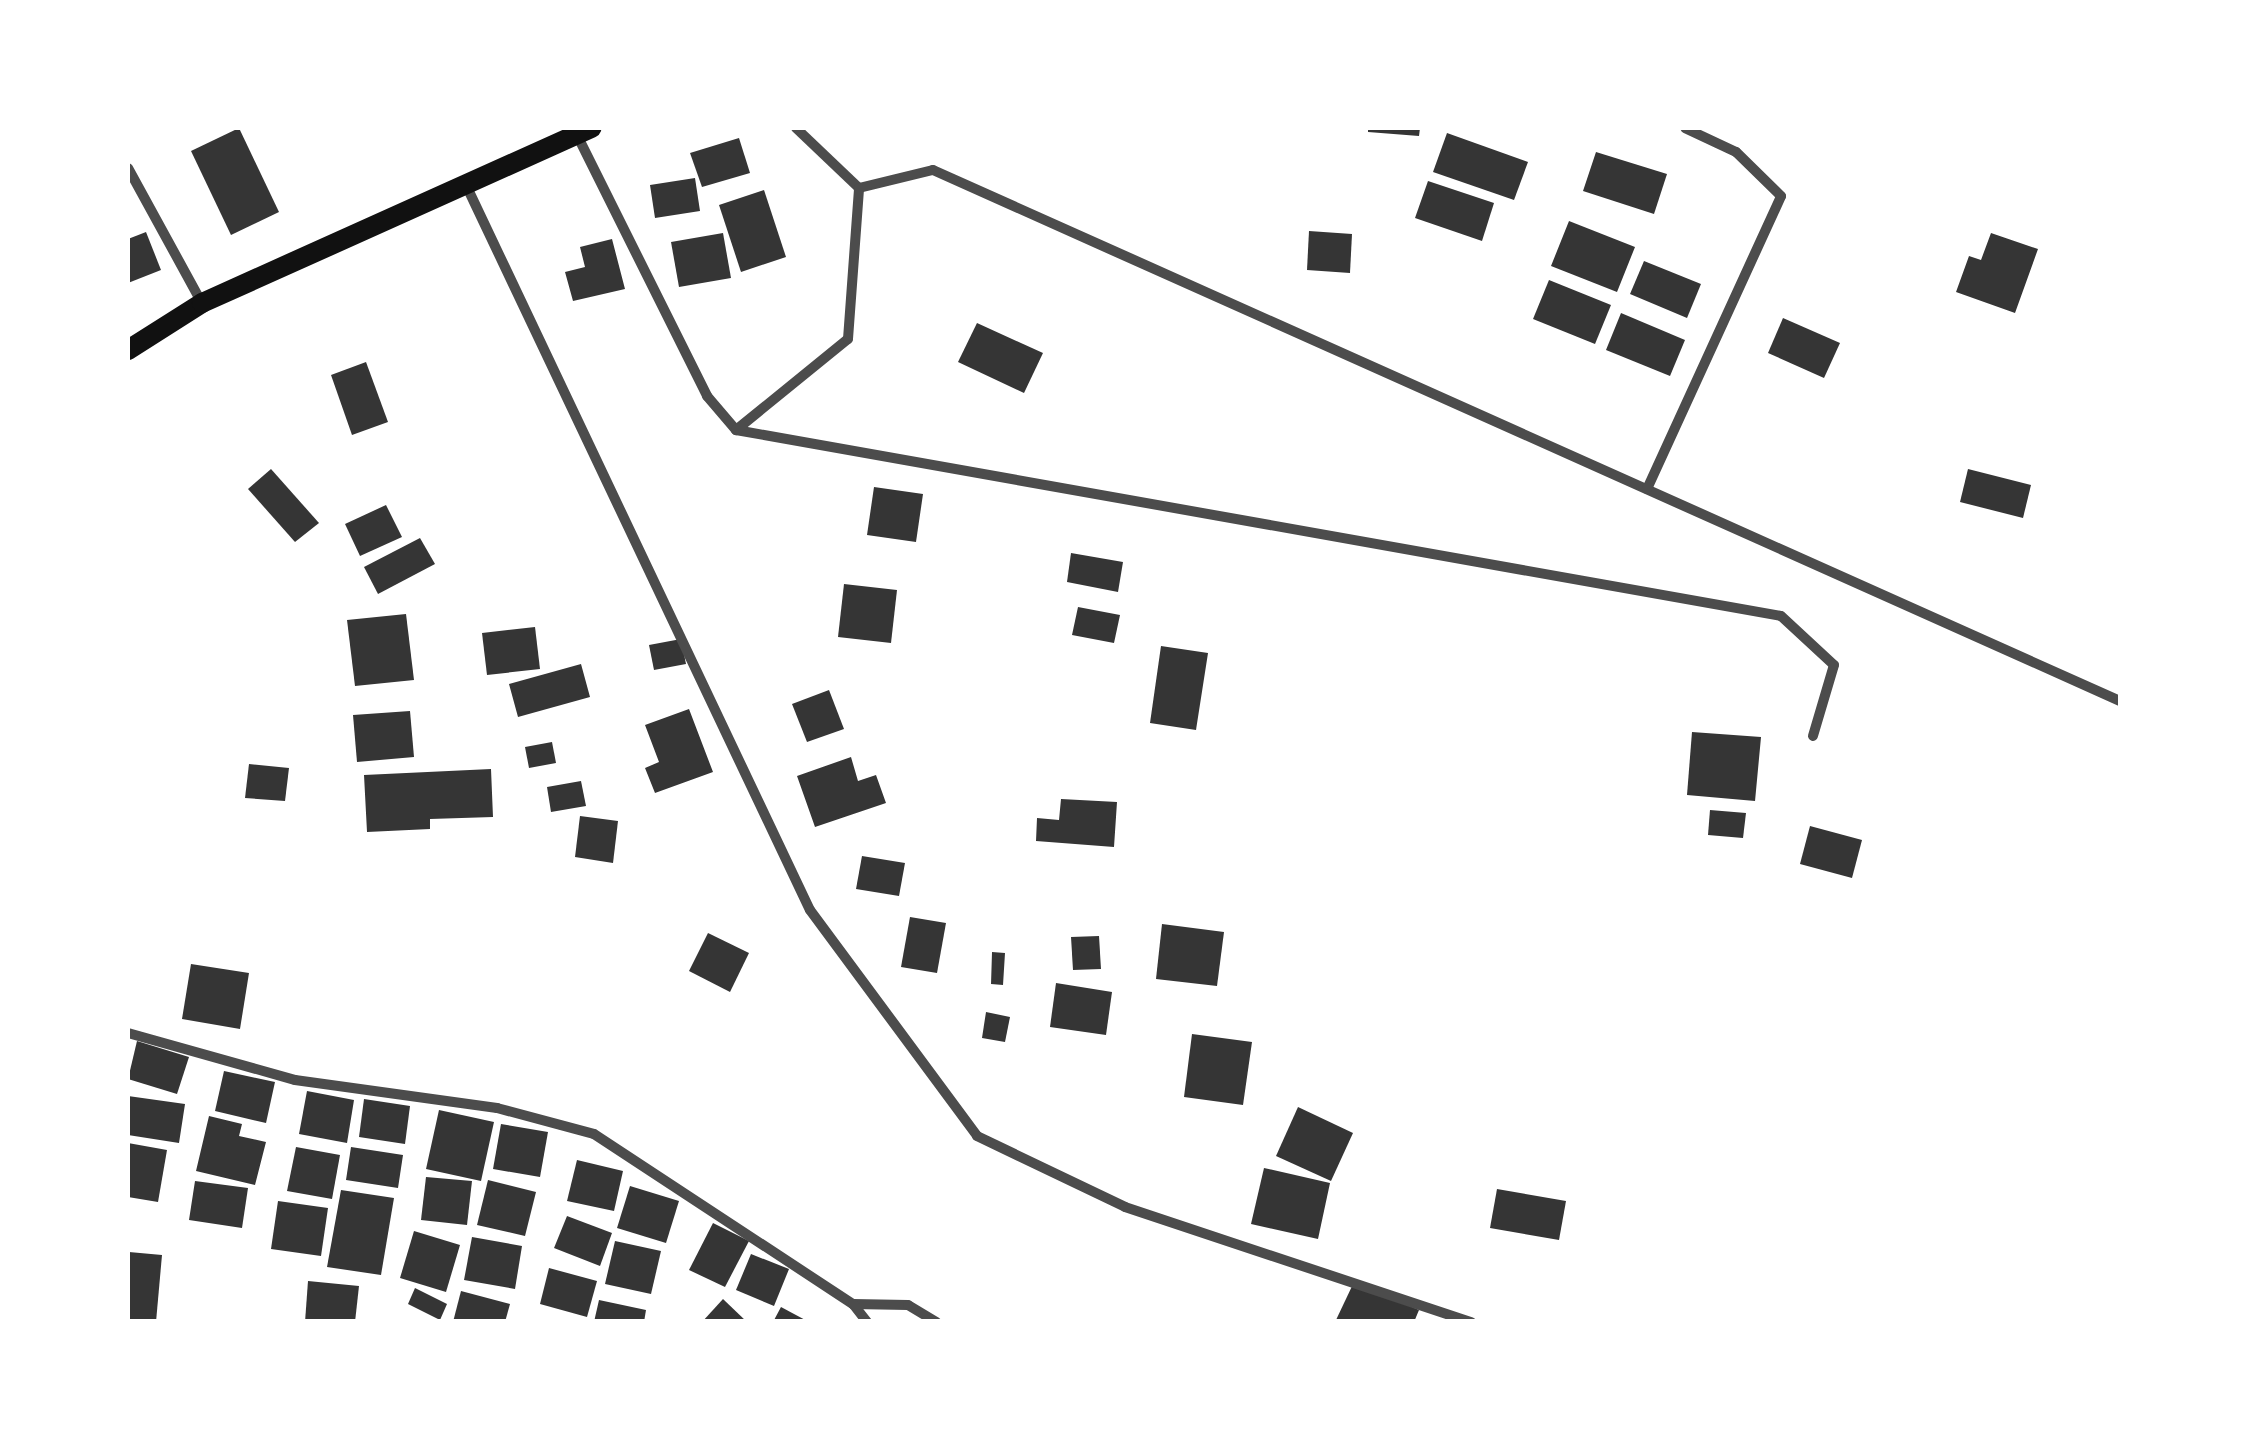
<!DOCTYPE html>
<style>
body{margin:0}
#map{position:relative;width:2248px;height:1449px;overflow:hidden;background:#fff;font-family:"Asap Condensed",sans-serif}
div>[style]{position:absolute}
.building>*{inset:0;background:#353535}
.minor>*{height:10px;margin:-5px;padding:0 5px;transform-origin:5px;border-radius:5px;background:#4c4c4c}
.secondary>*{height:20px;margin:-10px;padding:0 10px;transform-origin:10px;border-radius:10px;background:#111}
span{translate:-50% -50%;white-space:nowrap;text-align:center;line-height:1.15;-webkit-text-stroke:8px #fff;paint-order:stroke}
.frame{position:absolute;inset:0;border:130px solid #fff;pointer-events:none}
</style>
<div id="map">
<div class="building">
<i style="clip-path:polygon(239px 128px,279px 212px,231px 235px,191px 151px)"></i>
<i style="clip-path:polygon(1368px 128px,1420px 128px,1419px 136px,1368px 132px)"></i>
<i style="clip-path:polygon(1447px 133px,1528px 162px,1514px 200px,1433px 172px)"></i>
<i style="clip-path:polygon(739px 138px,750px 173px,702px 187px,690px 153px)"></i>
<i style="clip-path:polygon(1596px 152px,1667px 174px,1654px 214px,1583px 191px)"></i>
<i style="clip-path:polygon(695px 178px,700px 211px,655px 218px,650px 185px)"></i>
<i style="clip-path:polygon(1428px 181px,1494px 203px,1482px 241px,1415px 218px)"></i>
<i style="clip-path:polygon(764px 190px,786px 257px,741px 272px,719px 205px)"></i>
<i style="clip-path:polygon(1569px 221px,1635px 247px,1617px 292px,1551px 266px)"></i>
<i style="clip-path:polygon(1309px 231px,1352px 234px,1350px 273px,1307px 270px)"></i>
<i style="clip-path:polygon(146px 232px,161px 270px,128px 283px,128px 239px)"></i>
<i style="clip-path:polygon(723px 233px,731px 278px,679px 287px,671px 242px)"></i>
<i style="clip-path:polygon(1991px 233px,2038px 249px,2015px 313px,1956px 292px,1969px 256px,1981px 260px)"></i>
<i style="clip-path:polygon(612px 239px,625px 289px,573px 301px,565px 272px,585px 267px,580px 247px)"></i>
<i style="clip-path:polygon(1644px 261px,1701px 284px,1687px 318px,1630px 294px)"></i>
<i style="clip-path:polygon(1549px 280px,1611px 305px,1595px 344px,1533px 319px)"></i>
<i style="clip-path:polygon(1621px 313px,1685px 340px,1670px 376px,1606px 350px)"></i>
<i style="clip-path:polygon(1783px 318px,1840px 343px,1824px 378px,1768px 353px)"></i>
<i style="clip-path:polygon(977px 323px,1043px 353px,1024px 393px,958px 362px)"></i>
<i style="clip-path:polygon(366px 362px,388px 422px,352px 435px,331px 375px)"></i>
<i style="clip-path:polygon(271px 469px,319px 523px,295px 542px,248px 489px)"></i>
<i style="clip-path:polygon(1968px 469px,2031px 485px,2023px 518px,1960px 502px)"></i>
<i style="clip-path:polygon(874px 487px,923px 494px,916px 542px,867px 535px)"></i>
<i style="clip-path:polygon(386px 505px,402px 537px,360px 556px,345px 524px)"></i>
<i style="clip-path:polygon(420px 538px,435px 564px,378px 594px,364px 567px)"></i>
<i style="clip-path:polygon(1071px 553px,1123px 562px,1118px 592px,1067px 582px)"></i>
<i style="clip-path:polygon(844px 584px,897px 590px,891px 643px,838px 637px)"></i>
<i style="clip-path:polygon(1078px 607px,1120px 615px,1114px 643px,1072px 635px)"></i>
<i style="clip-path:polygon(406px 614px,414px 680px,355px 686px,347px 620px)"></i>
<i style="clip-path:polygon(535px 627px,540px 669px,487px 675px,482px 633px)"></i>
<i style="clip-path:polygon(681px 639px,686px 664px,654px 670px,649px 645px)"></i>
<i style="clip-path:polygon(1161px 646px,1208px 653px,1196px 730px,1150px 723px)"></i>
<i style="clip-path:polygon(581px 664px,590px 697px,518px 717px,509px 684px)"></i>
<i style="clip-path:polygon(829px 690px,844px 729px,807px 742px,792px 704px)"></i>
<i style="clip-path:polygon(689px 709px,713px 772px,655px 793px,645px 768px,659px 762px,645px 725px)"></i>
<i style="clip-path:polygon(410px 711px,414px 757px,357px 762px,353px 715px)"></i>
<i style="clip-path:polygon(1692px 732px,1761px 737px,1755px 801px,1687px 795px)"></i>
<i style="clip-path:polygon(552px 742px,556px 763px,529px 768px,525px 747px)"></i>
<i style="clip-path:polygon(851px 757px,858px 781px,876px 775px,886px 803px,815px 827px,797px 776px)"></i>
<i style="clip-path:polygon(249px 764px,289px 768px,285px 801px,245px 798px)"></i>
<i style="clip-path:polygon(491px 769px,493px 817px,430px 819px,430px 829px,367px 832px,364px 775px)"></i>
<i style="clip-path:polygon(581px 781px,586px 806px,551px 812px,547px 787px)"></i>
<i style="clip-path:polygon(1061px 799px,1117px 802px,1114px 847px,1036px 841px,1037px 818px,1059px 820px)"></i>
<i style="clip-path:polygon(1710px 810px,1746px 813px,1743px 838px,1708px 835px)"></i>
<i style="clip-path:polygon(580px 816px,618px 821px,613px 863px,575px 857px)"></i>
<i style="clip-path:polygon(1810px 826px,1862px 840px,1852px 878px,1800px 864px)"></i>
<i style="clip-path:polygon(862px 856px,905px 863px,899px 896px,856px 889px)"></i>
<i style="clip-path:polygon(910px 917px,946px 923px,937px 973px,901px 967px)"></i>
<i style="clip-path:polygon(1162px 924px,1224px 932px,1217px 986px,1156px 979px)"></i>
<i style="clip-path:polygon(708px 933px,749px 953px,730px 992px,689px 971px)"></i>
<i style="clip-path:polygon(1099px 936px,1101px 969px,1073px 970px,1071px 937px)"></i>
<i style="clip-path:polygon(992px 952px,1005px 953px,1003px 985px,991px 984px)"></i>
<i style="clip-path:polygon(191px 964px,249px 973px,240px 1029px,182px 1019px)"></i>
<i style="clip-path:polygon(1056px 983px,1112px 992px,1106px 1035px,1050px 1027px)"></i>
<i style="clip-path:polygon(986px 1012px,1010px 1017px,1005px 1042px,982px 1038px)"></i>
<i style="clip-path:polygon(1192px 1034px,1252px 1042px,1243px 1105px,1184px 1097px)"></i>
<i style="clip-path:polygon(137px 1041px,189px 1057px,177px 1094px,128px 1079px)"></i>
<i style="clip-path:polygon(224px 1071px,275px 1082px,266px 1123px,215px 1111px)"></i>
<i style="clip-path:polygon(307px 1091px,354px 1100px,347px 1143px,299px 1134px)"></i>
<i style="clip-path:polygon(128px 1096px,185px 1104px,179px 1143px,128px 1135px)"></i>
<i style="clip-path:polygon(364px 1099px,410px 1106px,405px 1144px,359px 1137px)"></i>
<i style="clip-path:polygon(1298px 1107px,1353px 1133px,1331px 1181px,1276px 1156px)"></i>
<i style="clip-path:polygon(439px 1110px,494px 1122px,481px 1181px,426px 1169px)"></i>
<i style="clip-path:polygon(209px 1116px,242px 1124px,239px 1136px,266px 1142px,255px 1185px,196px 1171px)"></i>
<i style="clip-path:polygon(501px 1124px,548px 1132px,540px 1177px,493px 1169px)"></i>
<i style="clip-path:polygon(128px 1143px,167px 1150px,158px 1202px,128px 1197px)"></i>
<i style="clip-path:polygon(296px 1147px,340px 1155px,332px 1199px,287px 1191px)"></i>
<i style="clip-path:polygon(351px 1147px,403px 1155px,398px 1188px,346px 1180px)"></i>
<i style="clip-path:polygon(577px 1160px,623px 1171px,614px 1211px,567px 1201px)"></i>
<i style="clip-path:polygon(1264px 1168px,1330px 1183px,1318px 1239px,1251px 1224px)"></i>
<i style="clip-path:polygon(426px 1177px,472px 1181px,467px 1225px,421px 1220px)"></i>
<i style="clip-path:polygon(488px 1180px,536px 1192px,525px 1236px,477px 1225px)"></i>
<i style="clip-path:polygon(195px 1181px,248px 1188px,242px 1228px,189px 1220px)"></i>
<i style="clip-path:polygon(630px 1186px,679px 1201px,666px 1243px,617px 1228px)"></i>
<i style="clip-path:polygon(1497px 1189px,1566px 1201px,1559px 1240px,1490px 1228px)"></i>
<i style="clip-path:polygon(341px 1190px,394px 1198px,381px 1275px,327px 1267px)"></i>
<i style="clip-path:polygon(278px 1201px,328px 1208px,321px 1256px,271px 1249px)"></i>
<i style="clip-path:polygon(567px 1216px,612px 1233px,600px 1266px,554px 1248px)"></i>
<i style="clip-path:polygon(713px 1223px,749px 1241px,725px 1287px,689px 1270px)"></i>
<i style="clip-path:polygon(414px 1231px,460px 1245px,446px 1292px,400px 1278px)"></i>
<i style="clip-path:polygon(472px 1237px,522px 1246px,515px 1289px,464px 1280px)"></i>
<i style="clip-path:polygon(615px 1241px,661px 1251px,651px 1294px,605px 1284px)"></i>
<i style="clip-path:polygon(129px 1252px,162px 1255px,156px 1322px,128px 1322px)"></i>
<i style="clip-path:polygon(751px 1254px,789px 1269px,774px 1306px,736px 1290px)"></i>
<i style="clip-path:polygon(549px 1268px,597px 1281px,587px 1317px,540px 1304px)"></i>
<i style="clip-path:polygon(308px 1281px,359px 1286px,355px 1322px,305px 1322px)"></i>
<i style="clip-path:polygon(1354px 1282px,1419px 1310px,1414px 1322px,1336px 1320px)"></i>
<i style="clip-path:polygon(415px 1288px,447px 1304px,440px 1320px,408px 1304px)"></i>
<i style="clip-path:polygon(461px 1291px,510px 1304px,505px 1322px,453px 1322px)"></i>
<i style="clip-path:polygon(723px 1299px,747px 1322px,702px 1322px)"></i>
<i style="clip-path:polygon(599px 1300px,646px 1310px,644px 1322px,594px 1322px)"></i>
<i style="clip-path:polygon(781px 1307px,809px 1322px,773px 1322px)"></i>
</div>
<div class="minor">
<i style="left:796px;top:128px;width:87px;rotate:43.6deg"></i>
<i style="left:859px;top:188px;width:76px;rotate:-13.7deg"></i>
<i style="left:933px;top:170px;width:1300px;rotate:24.1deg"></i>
<i style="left:577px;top:135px;width:292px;rotate:63.5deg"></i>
<i style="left:707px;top:396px;width:45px;rotate:49.5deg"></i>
<i style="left:736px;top:430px;width:1061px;rotate:10.09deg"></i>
<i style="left:1781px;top:616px;width:72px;rotate:42.8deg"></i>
<i style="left:1834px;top:665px;width:74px;rotate:106.5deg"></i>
<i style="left:128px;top:168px;width:154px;rotate:61.3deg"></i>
<i style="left:466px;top:185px;width:802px;rotate:64.62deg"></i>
<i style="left:810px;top:910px;width:281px;rotate:53.5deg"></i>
<i style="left:977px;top:1136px;width:164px;rotate:25.6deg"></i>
<i style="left:1125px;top:1207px;width:365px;rotate:18.4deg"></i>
<i style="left:736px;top:430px;width:144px;rotate:-39.1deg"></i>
<i style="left:848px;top:339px;width:151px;rotate:-85.8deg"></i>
<i style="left:1647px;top:489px;width:322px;rotate:-65.4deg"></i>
<i style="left:1781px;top:196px;width:63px;rotate:-135.6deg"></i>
<i style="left:1736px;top:152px;width:56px;rotate:-154.8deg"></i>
<i style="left:128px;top:1033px;width:173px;rotate:15.7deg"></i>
<i style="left:295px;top:1080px;width:204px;rotate:7.9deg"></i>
<i style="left:497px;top:1108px;width:100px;rotate:15deg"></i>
<i style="left:594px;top:1134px;width:310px;rotate:33.3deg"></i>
<i style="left:853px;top:1304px;width:55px;rotate:1deg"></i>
<i style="left:908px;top:1305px;width:33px;rotate:31deg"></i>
<i style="left:853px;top:1304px;width:23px;rotate:52deg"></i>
</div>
<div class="secondary">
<i style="left:128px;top:350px;width:88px;rotate:-32.4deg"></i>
<i style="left:202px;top:303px;width:427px;rotate:-24.2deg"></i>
</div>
<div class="frame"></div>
</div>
